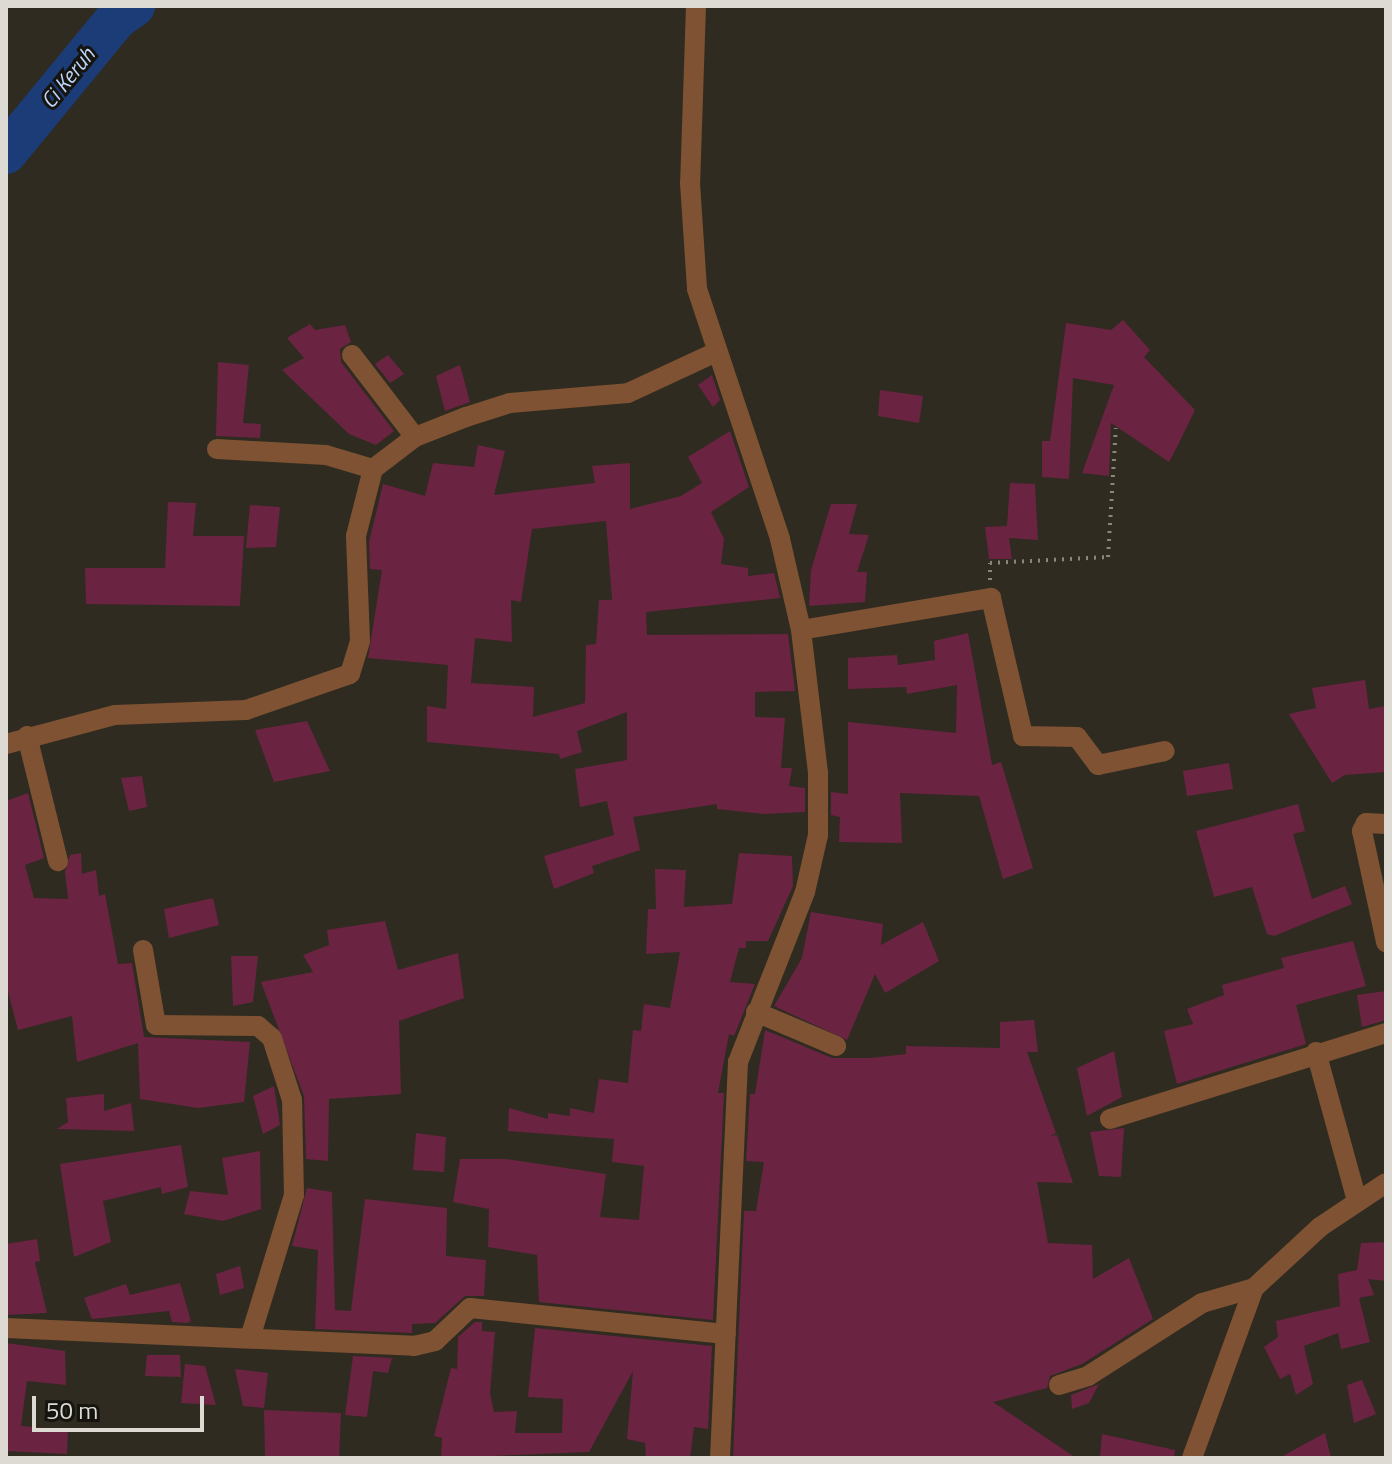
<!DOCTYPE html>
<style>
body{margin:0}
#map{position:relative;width:1392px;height:1464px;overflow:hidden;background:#2f2b20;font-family:"Titillium Web",sans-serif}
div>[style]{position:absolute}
.river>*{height:42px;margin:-21px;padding:0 21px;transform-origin:21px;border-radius:21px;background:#1b3c77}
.building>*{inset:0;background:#6b2342}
.path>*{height:4px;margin-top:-2px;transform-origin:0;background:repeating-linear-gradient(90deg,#89867d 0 2px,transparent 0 8px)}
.minor>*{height:20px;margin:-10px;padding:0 10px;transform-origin:10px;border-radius:10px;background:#7e5232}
span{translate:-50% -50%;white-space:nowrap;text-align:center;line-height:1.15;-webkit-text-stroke:6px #15140f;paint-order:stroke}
.water-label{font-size:22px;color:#bfd5f9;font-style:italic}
.frame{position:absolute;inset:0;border:8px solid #dddad3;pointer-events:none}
.scale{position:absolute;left:32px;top:1396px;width:172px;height:36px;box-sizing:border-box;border:4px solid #dddad3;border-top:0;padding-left:10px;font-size:24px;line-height:28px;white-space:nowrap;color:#dddad3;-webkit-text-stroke:6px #15140f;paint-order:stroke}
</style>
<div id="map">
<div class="river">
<i style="left:6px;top:153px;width:175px;rotate:-50.6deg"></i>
<i style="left:117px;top:18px;width:21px;rotate:-35deg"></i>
</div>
<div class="building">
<i style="clip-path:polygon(1123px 320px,1150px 350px,1144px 357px,1195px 410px,1179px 443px,1169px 462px,1111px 423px,1109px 476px,1082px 473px,1114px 385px,1073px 378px,1069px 479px,1042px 477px,1042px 441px,1050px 441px,1066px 323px,1111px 330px)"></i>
<i style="clip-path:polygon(310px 324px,315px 330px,345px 325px,351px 342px,340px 349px,341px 362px,394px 431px,376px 445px,349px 434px,282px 370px,304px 358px,287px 338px)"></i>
<i style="clip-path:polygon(388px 355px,404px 374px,390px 383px,375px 364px)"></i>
<i style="clip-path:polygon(218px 362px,249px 365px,243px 423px,261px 424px,260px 438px,216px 436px)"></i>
<i style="clip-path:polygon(460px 365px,470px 402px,445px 411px,436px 376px)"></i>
<i style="clip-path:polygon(712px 375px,720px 400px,713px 407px,698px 385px)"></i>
<i style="clip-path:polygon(880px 390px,923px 396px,919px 423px,878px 416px)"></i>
<i style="clip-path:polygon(evenodd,730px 431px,749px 487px,711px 512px,724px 539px,721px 564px,748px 568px,748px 576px,774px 573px,780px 598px,646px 612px,647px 635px,788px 634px,795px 691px,755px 692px,755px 717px,785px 718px,781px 768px,792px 768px,789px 786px,805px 788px,805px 812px,764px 814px,717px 809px,717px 804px,633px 817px,640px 850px,592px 866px,594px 873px,554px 889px,544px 856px,614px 835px,607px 801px,580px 807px,575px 769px,627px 760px,627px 712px,577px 731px,582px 752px,560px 759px,559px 754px,427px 742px,427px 706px,446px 709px,448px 665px,368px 658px,382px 570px,370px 569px,369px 542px,383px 484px,425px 496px,433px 463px,474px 467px,478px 445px,505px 451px,494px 495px,595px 483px,592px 466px,630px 463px,630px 509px,681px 496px,702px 483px,688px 457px,730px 431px,606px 521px,612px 600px,599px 600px,596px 644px,586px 645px,585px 703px,533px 717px,534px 687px,471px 683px,475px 638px,512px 642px,511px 600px,521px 602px,532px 529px,606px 521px)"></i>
<i style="clip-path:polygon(1010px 483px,1035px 484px,1038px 540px,1009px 538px,1012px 559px,989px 559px,985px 527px,1007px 526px)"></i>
<i style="clip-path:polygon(168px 502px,196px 503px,193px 536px,244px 536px,240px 606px,86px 604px,85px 568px,165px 568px)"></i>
<i style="clip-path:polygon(831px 504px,857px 504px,849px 534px,869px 535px,857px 572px,867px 572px,865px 602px,809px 606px,811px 570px)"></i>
<i style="clip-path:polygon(250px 505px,280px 507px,276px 547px,246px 548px)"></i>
<i style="clip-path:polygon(968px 633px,992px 765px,1001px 762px,1033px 868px,1003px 879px,979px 796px,900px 793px,902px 843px,839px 842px,840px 817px,831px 815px,831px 792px,848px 794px,848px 722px,956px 733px,957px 685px,907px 694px,906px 687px,848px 689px,848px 658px,897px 655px,898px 665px,935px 660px,934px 641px)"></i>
<i style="clip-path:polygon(1365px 680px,1369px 709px,1386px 706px,1386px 772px,1345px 775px,1332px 783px,1289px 714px,1316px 708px,1312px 688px)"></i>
<i style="clip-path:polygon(307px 721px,330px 771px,274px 782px,255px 730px)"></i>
<i style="clip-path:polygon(1229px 763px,1233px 789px,1187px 796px,1183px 771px)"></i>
<i style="clip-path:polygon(142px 776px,147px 807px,129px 811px,121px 778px)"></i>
<i style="clip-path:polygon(28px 793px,44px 858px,25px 865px,34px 898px,68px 899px,65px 872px,70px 855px,81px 853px,82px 874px,96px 870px,99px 896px,105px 894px,118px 964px,132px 963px,144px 1037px,250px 1042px,244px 1102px,198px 1108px,140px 1099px,138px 1043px,77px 1062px,72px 1016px,18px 1030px,6px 984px,6px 801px)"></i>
<i style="clip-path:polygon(1298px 804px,1305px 831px,1293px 834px,1312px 899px,1345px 886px,1352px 904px,1274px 936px,1267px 934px,1252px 887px,1214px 897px,1196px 831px)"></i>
<i style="clip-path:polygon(739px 853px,792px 856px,793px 886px,768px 941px,746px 941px,746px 948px,739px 948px,730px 982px,755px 984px,734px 1036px,729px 1034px,718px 1093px,724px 1093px,713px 1320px,539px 1302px,537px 1255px,488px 1247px,489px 1209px,453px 1202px,460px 1159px,506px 1159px,606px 1174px,600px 1217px,639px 1220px,644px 1166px,612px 1162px,614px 1139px,508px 1131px,509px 1108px,548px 1119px,548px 1113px,570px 1116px,570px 1108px,594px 1113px,599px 1079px,628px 1083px,633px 1030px,641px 1031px,644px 1004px,670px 1008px,680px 952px,646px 954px,648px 909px,656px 909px,655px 869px,686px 870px,684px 907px,732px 904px)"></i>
<i style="clip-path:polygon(213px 898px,219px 925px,169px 938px,164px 909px)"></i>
<i style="clip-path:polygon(811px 912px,883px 924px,881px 945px,923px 922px,939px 961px,885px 993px,875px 974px,847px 1040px,774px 1006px,802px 958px)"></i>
<i style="clip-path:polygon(385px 921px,398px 970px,458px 953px,464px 998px,399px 1021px,401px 1094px,329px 1099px,328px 1161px,306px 1159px,304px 1096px,261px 982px,313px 972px,303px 955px,329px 945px,327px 930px)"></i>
<i style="clip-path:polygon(1353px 941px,1366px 986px,1296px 1005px,1306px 1044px,1177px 1084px,1164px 1031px,1193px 1024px,1187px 1009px,1224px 995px,1222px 985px,1284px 968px,1281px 958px)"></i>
<i style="clip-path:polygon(231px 956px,258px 956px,253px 1002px,233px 1006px)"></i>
<i style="clip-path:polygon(1386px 991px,1386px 1020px,1362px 1027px,1357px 995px)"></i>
<i style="clip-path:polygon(1034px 1020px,1038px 1052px,1027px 1052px,1056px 1133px,1050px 1136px,1057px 1135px,1073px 1183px,1037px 1182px,1048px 1243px,1092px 1245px,1093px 1279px,1129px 1258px,1153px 1319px,1082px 1364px,1050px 1376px,1047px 1388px,993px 1402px,1076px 1458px,733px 1458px,744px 1211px,756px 1211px,764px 1162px,746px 1161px,750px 1094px,755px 1094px,765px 1030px,832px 1058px,870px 1058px,906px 1054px,906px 1046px,1000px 1048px,1000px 1022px)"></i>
<i style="clip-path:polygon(1114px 1051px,1122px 1097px,1087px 1116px,1077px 1068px)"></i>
<i style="clip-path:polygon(274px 1086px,280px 1125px,263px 1134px,253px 1096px)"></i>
<i style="clip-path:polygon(104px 1094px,104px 1111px,131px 1103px,134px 1131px,57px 1129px,68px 1122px,66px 1098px)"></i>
<i style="clip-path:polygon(1124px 1128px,1121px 1177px,1099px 1176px,1090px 1132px)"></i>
<i style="clip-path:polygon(416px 1133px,446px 1137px,444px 1172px,413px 1170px)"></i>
<i style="clip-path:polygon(181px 1145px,188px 1187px,162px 1194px,161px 1187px,103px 1201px,111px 1242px,74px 1257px,60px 1164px)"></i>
<i style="clip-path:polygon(260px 1151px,261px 1209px,223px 1221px,184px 1214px,190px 1191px,228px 1195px,222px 1158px)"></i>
<i style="clip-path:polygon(307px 1188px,332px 1192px,335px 1310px,351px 1311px,365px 1199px,447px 1208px,446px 1256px,486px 1260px,484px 1296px,465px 1296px,435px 1323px,412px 1324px,412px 1333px,315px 1329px,318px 1250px,292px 1246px)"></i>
<i style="clip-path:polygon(37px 1239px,40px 1261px,35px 1262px,47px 1313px,6px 1315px,6px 1244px)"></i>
<i style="clip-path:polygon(1386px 1242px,1386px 1281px,1368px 1279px,1374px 1295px,1359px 1298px,1370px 1342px,1341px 1349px,1338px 1333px,1304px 1346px,1313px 1384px,1296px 1395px,1290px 1374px,1280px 1379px,1264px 1347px,1278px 1337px,1276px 1321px,1340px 1306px,1338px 1274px,1357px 1270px,1361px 1243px)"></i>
<i style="clip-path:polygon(240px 1266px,244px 1288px,220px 1295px,216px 1274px)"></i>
<i style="clip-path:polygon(180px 1283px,191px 1321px,187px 1323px,172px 1322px,169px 1311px,92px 1319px,84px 1298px,126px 1284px,130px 1295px)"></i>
<i style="clip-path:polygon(475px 1322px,482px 1322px,482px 1331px,495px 1332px,490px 1393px,494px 1412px,517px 1411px,515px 1433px,562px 1433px,563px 1399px,528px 1397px,535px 1328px,712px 1346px,708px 1429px,694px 1427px,690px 1458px,646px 1458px,645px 1443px,627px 1439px,633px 1371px,589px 1452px,441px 1458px,442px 1438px,434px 1436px,451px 1368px,457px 1369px,458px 1337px)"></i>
<i style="clip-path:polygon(6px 1343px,65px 1351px,66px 1385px,27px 1381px,21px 1426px,68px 1430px,67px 1454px,6px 1451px)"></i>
<i style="clip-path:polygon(147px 1355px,180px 1355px,181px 1377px,145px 1376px)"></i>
<i style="clip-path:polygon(353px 1356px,392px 1358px,388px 1373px,373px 1371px,367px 1417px,345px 1415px)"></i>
<i style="clip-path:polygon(185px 1364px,205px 1366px,216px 1405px,181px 1403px)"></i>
<i style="clip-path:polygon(235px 1369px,268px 1373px,264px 1408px,243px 1406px)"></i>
<i style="clip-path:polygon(1362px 1380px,1376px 1414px,1354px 1423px,1347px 1385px)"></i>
<i style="clip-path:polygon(1099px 1384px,1089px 1403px,1072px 1409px,1071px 1395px)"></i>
<i style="clip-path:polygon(264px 1410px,341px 1413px,339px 1458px,265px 1458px)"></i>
<i style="clip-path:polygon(1325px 1433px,1331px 1458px,1279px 1458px)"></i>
<i style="clip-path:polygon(1102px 1434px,1175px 1450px,1174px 1458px,1100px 1458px)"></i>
</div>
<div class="path">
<i style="left:990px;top:580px;width:17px;rotate:-90deg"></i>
<i style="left:990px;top:563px;width:118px;rotate:-2.9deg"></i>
<i style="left:1108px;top:557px;width:129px;rotate:-86.5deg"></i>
</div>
<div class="minor">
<i style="left:696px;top:6px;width:177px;rotate:91.9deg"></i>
<i style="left:690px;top:183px;width:106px;rotate:86.2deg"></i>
<i style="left:697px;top:289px;width:263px;rotate:71.6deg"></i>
<i style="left:780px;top:539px;width:93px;rotate:77deg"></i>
<i style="left:801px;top:630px;width:144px;rotate:83.2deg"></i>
<i style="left:818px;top:773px;width:62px;rotate:90deg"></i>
<i style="left:818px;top:835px;width:58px;rotate:102.8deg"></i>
<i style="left:805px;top:892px;width:183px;rotate:111.5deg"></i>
<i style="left:738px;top:1062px;width:396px;rotate:92.6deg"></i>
<i style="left:352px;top:355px;width:103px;rotate:52.5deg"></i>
<i style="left:217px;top:449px;width:109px;rotate:3.2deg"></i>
<i style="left:326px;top:455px;width:49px;rotate:16.6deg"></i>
<i style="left:801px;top:630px;width:193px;rotate:-9.6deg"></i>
<i style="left:991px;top:598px;width:142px;rotate:76.9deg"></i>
<i style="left:1023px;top:736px;width:54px;rotate:1.1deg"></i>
<i style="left:1077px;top:737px;width:35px;rotate:53deg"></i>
<i style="left:1098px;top:765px;width:68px;rotate:-11.8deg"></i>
<i style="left:27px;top:736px;width:129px;rotate:76.1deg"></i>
<i style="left:6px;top:744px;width:113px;rotate:-14.9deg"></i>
<i style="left:115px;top:715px;width:131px;rotate:-2.2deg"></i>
<i style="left:246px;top:710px;width:110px;rotate:-19.1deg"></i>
<i style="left:350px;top:674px;width:34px;rotate:-73deg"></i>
<i style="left:360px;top:641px;width:105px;rotate:-92.2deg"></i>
<i style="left:356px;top:536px;width:69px;rotate:-75.8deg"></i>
<i style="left:373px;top:469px;width:53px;rotate:-37.3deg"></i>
<i style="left:415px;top:437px;width:55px;rotate:-21.4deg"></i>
<i style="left:466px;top:417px;width:46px;rotate:-17.7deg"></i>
<i style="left:510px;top:403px;width:118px;rotate:-4.8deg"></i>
<i style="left:628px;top:393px;width:95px;rotate:-24.9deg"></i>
<i style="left:1386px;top:824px;width:20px;rotate:-177deg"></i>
<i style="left:1366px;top:823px;width:9px;rotate:117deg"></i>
<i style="left:1362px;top:831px;width:114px;rotate:77.8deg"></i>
<i style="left:143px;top:950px;width:76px;rotate:80.2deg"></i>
<i style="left:156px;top:1025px;width:102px;rotate:0.6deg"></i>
<i style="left:258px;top:1026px;width:18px;rotate:41deg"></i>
<i style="left:272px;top:1038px;width:65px;rotate:72.1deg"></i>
<i style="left:292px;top:1100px;width:95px;rotate:88.8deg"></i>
<i style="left:294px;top:1195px;width:146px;rotate:107.1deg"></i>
<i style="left:756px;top:1012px;width:87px;rotate:23deg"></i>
<i style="left:1316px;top:1052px;width:155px;rotate:74.6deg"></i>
<i style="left:1110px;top:1119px;width:289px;rotate:-17.3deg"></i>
<i style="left:6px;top:1328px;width:408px;rotate:2.5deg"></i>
<i style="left:414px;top:1346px;width:22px;rotate:-13deg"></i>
<i style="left:435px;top:1341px;width:48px;rotate:-43.3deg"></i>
<i style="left:470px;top:1308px;width:257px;rotate:5.8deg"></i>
<i style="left:1059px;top:1385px;width:30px;rotate:-17deg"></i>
<i style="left:1088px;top:1376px;width:135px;rotate:-32.6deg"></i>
<i style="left:1202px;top:1303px;width:54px;rotate:-16.1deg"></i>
<i style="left:1192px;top:1458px;width:181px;rotate:-70deg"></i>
<i style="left:1254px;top:1288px;width:90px;rotate:-42.7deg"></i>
<i style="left:1320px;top:1227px;width:79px;rotate:-33.7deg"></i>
</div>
<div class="water-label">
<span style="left:68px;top:78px;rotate:-51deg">Ci Keruh</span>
</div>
<div class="frame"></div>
<div class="scale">50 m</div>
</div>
